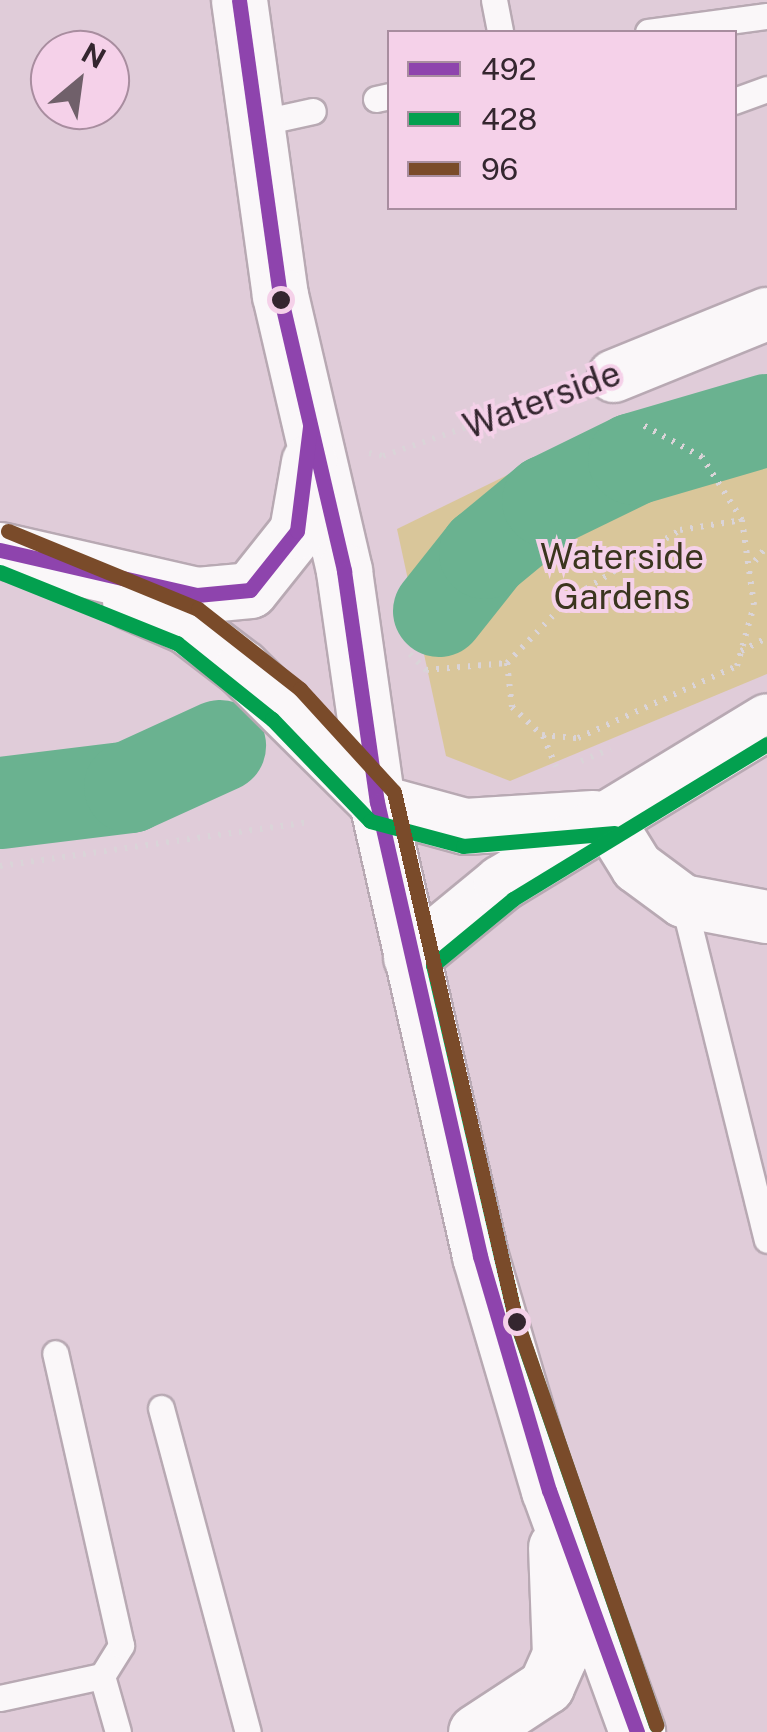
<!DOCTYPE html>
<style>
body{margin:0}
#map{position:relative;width:767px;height:1732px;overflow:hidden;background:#e0ccd9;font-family:"Public Sans",sans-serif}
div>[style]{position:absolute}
.green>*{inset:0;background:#d9c69a}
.river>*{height:92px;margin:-46px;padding:0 46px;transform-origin:46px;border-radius:46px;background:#6ab290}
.path>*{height:6px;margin-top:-3px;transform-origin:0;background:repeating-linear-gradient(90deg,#dad4d8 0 2.5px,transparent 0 10.5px)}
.roads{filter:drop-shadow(2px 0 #b8a9b3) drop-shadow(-2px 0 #b8a9b3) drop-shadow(0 2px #b8a9b3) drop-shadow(0 -2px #b8a9b3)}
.lane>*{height:25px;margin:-12.5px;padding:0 12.5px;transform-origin:12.5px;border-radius:12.5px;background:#faf7f9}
.street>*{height:52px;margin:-26px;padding:0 26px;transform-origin:26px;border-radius:26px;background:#faf7f9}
.secondary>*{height:55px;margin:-27.5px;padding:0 27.5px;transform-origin:27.5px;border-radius:27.5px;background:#faf7f9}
.primary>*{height:55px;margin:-27.5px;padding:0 27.5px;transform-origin:27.5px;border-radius:27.5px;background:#faf7f9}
.bus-1>*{height:15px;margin:-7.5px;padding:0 7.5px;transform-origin:7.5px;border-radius:7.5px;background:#8e44ad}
.bus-2>*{height:15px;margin:-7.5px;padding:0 7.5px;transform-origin:7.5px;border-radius:7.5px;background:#03a04f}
.bus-3>*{height:15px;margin:-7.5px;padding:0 7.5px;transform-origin:7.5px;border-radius:7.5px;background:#7a4b2a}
.dots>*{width:28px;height:28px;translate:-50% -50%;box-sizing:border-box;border:5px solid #f5d1e9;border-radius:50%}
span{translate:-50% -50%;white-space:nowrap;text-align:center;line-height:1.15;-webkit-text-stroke:8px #f5d1e9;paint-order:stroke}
.street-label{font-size:35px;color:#34262f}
.park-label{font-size:35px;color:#3a351e}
.legend{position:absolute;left:387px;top:30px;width:350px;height:180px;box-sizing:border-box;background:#f5d1e9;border:2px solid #a88d9f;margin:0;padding:12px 18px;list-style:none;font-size:30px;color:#34262f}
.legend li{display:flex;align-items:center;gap:20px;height:50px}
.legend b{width:50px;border:2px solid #a88d9f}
.north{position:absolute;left:30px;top:30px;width:100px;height:100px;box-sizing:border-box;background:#f5d1e9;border:2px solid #a88d9f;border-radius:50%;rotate:29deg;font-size:28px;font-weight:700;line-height:40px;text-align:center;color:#34262f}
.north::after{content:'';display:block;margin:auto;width:35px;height:45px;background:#70606a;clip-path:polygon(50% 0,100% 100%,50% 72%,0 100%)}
</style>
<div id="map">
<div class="green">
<i style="clip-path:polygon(767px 376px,767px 674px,510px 781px,446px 756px,397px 529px,624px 418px)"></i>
</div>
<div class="river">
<i style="left:439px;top:611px;width:74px;rotate:-51.6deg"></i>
<i style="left:485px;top:553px;width:82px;rotate:-39.5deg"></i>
<i style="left:548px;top:501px;width:96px;rotate:-26deg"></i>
<i style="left:634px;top:459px;width:139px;rotate:-16.3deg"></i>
<i style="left:0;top:803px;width:131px;rotate:-7deg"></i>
<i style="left:130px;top:787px;width:99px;rotate:-24.5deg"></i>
</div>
<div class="path">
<i style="left:369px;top:453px;width:14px;rotate:12deg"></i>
<i style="left:383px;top:456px;width:193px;rotate:-19.1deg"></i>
<i style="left:755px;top:561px;width:19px;rotate:-51deg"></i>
<i style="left:741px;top:651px;width:29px;rotate:-27deg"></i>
<i style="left:410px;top:654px;width:23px;rotate:45deg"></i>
<i style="left:426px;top:670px;width:81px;rotate:-4.9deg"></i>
<i style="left:507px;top:663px;width:44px;rotate:83.5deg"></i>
<i style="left:512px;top:707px;width:41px;rotate:43deg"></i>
<i style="left:542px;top:735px;width:36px;rotate:5deg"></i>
<i style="left:578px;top:738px;width:175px;rotate:-24.4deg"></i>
<i style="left:737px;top:666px;width:63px;rotate:-74.4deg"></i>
<i style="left:754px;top:605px;width:86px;rotate:-98deg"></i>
<i style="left:742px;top:520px;width:75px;rotate:-122.4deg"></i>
<i style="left:702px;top:457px;width:72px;rotate:-151.6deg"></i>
<i style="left:507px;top:663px;width:88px;rotate:-45.9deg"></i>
<i style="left:568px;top:600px;width:132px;rotate:-32deg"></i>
<i style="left:680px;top:530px;width:63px;rotate:-9.2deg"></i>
<i style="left:543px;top:736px;width:33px;rotate:67deg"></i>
<i style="left:581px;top:761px;width:32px;rotate:-22deg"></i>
<i style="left:0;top:866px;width:314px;rotate:-8.1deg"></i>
</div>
<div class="roads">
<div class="lane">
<i style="left:494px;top:0;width:33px;rotate:79deg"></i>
<i style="left:648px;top:32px;width:120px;rotate:-7.7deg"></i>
<i style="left:376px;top:99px;width:14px;rotate:-12deg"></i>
<i style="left:734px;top:101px;width:35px;rotate:-20deg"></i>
<i style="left:258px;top:123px;width:56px;rotate:-12.3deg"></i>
<i style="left:683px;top:901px;width:349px;rotate:76.1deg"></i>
<i style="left:161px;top:1408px;width:335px;rotate:75deg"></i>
<i style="left:102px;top:1676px;width:58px;rotate:74.1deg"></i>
<i style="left:0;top:1698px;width:104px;rotate:-12.2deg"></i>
<i style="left:102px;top:1676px;width:36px;rotate:-58deg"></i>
<i style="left:121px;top:1645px;width:299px;rotate:-102.7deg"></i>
</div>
<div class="street">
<i style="left:614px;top:376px;width:165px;rotate:-22.1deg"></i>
<i style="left:606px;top:817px;width:59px;rotate:58.2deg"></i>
<i style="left:637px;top:867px;width:57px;rotate:36.5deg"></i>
<i style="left:683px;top:901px;width:86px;rotate:10.8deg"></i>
</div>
<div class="secondary">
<i style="left:377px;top:802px;width:91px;rotate:15.3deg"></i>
<i style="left:465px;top:826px;width:128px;rotate:-3.6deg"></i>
<i style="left:411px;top:957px;width:117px;rotate:-39.4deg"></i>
<i style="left:501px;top:883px;width:311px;rotate:-31.3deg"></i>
</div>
<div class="primary">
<i style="left:239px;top:0;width:298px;rotate:82.1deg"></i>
<i style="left:280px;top:295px;width:283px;rotate:76.9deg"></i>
<i style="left:344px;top:571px;width:233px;rotate:81.9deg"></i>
<i style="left:377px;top:802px;width:466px;rotate:77.2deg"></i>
<i style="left:480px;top:1256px;width:244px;rotate:73.6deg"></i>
<i style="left:549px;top:1490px;width:258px;rotate:70deg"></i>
<i style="left:0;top:550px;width:202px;rotate:12.9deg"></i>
<i style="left:197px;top:595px;width:53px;rotate:-5.4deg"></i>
<i style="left:250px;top:590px;width:75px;rotate:-51.5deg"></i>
<i style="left:297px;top:531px;width:70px;rotate:-80.1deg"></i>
<i style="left:130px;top:601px;width:62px;rotate:23.7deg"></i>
<i style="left:187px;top:626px;width:69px;rotate:37.4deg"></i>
<i style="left:242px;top:668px;width:190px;rotate:44.8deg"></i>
<i style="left:476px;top:1732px;width:84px;rotate:-33.3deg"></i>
<i style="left:546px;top:1686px;width:34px;rotate:-66deg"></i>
<i style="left:560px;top:1655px;width:108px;rotate:-92.1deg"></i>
</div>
</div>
<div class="bus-1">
<i style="left:239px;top:0;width:298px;rotate:82.1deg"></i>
<i style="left:280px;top:295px;width:283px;rotate:76.9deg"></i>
<i style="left:344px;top:571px;width:233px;rotate:81.9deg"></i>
<i style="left:377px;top:802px;width:466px;rotate:77.2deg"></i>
<i style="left:480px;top:1256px;width:244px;rotate:73.6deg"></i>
<i style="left:549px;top:1490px;width:258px;rotate:70deg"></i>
<i style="left:0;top:550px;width:202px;rotate:12.9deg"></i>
<i style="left:197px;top:595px;width:53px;rotate:-5.4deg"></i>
<i style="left:250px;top:590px;width:75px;rotate:-51.5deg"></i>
<i style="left:297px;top:531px;width:106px;rotate:-82.9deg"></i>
</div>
<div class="bus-2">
<i style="left:0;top:572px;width:191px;rotate:21.9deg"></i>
<i style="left:177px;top:643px;width:122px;rotate:38.7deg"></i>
<i style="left:272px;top:719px;width:141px;rotate:46.1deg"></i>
<i style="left:370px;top:821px;width:96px;rotate:15deg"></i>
<i style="left:463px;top:846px;width:152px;rotate:-4.9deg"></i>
<i style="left:656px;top:1725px;width:432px;rotate:-109.1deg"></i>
<i style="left:515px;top:1317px;width:361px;rotate:-103.1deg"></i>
<i style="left:433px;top:965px;width:104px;rotate:-39.5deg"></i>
<i style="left:513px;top:899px;width:298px;rotate:-31.4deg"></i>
</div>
<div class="bus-3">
<i style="left:8px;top:531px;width:205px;rotate:22.3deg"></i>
<i style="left:198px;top:609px;width:130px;rotate:38.1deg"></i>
<i style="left:300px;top:689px;width:139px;rotate:47.6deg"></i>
<i style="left:394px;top:792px;width:539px;rotate:77.02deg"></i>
<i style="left:515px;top:1317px;width:432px;rotate:70.9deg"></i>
</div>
<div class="dots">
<i style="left:281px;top:300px;background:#34262f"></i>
<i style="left:517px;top:1322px;background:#34262f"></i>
</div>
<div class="street-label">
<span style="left:542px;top:400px;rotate:-20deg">Waterside</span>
</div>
<div class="park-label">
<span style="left:622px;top:577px">Waterside<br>Gardens</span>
</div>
<ul class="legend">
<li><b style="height:12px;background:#8e44ad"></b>492</li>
<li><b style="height:12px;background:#03a04f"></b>428</li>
<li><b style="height:12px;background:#7a4b2a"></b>96</li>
</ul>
<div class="north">N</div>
</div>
